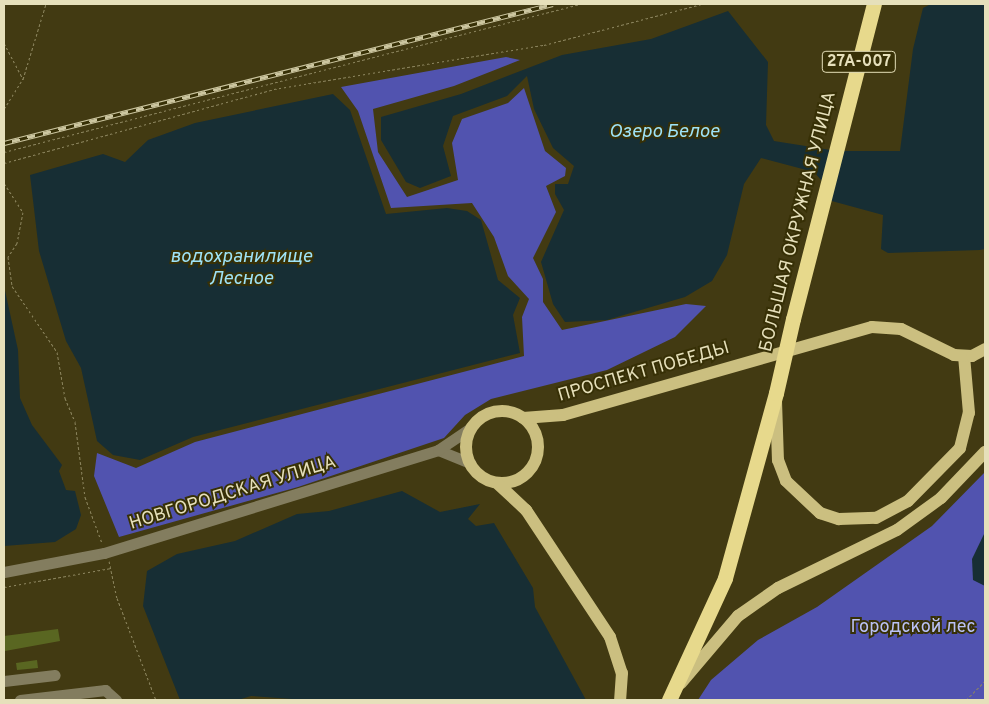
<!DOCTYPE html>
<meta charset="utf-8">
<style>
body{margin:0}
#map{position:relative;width:989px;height:704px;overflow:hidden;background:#423a12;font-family:Overpass,sans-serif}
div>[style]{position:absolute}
.green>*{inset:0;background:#5153af}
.water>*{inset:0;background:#172e34}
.building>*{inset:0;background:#596621}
.path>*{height:1px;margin-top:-0.5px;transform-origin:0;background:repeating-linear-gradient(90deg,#8d865f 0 2.5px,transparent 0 5px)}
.minor>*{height:11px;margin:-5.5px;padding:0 5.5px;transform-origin:5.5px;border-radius:5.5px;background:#837d5f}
.major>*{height:12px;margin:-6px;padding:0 6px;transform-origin:6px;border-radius:6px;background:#cbbf80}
.major>.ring{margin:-6px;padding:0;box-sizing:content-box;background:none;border:12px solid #cbbf80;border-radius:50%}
.highway>*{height:15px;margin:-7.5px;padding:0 7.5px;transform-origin:7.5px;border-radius:7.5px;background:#e7d98c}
.rail>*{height:4.5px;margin-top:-2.25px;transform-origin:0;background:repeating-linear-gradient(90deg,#373006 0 8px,#ccc6a0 0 16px);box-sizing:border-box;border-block:1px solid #ccc6a0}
.highway-bridge>*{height:15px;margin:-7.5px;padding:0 7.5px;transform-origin:7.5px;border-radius:7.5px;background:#e7d98c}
span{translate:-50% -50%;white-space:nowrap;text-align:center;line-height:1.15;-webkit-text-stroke:4px #373006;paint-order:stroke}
.shield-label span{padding:1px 4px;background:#373006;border:1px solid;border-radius:4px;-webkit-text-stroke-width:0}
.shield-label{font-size:16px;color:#e6e0bb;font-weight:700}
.street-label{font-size:18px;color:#e6e0bb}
.park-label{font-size:18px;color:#bac1f6}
.water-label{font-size:19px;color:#9ee3f8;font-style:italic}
.frame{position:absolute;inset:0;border:5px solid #e6e0bb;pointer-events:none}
</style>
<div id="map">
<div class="green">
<i style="clip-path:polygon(506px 57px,520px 60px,454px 86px,373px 109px,378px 152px,407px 197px,458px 180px,452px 143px,462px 119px,508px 103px,524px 88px,545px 151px,566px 168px,565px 176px,546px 186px,556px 212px,533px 258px,543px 279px,543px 302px,562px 330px,686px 304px,706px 306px,675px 337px,607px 370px,491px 399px,465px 415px,444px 438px,298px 487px,119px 537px,94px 476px,97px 453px,136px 468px,195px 442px,524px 356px,522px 317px,529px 299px,508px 276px,494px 237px,472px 203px,391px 208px,358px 111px,341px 87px)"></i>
<i style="clip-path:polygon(985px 472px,985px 700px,698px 700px,711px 680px,758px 640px,817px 607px,932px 526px)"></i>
</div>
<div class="water">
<i style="clip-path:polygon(931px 4px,985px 4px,985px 249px,980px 250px,888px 253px,881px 249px,883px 215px,828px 200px,829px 189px,814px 172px,761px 158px,744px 184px,727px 255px,712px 281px,685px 297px,607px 320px,565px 322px,553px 304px,541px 262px,564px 210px,555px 194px,555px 184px,568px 184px,574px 166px,553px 148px,534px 109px,527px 76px,507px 96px,453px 116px,443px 146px,451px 176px,420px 188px,406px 182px,381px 140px,381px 117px,461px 94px,562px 55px,651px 39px,728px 11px,768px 62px,766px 125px,774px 141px,837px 151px,900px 151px,913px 49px,923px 8px)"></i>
<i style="clip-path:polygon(333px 94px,350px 110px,386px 214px,447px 208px,467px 211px,481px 220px,498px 280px,520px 298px,513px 315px,520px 353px,193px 437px,140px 460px,113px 455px,97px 441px,81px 368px,66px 341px,39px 251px,30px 175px,103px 154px,125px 162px,148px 140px,195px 123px)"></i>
<i style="clip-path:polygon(4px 286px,18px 350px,20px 398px,32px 425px,62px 465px,59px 471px,66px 490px,75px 491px,81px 515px,76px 529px,55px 542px,4px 546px)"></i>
<i style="clip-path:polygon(402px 491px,440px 512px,480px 504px,468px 519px,476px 526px,494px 523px,533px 588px,535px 607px,586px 700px,306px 700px,251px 696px,238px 700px,180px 700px,143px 606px,147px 571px,177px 554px,235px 541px,297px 514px,329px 511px)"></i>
<i style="clip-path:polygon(985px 532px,985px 586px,973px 580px,972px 559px)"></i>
</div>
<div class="building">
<i style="clip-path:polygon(58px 629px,60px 641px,5px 651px,4px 636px)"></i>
<i style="clip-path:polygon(37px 660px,38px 668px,17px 670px,16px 663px)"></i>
</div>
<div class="path">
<i style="left:4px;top:43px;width:41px;rotate:62.2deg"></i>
<i style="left:4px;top:109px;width:36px;rotate:-58deg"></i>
<i style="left:23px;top:79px;width:78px;rotate:-73deg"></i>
<i style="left:4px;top:152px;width:595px;rotate:-14.41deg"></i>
<i style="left:4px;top:163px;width:280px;rotate:-15.3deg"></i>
<i style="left:274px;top:89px;width:274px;rotate:-9.3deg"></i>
<i style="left:544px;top:45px;width:162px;rotate:-14.6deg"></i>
<i style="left:4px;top:183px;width:35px;rotate:57deg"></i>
<i style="left:23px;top:212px;width:32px;rotate:101deg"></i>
<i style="left:17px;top:243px;width:17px;rotate:123deg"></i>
<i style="left:8px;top:257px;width:29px;rotate:82deg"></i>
<i style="left:12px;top:286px;width:80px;rotate:55.7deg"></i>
<i style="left:57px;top:352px;width:47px;rotate:80.1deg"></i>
<i style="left:65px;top:398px;width:26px;rotate:67deg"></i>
<i style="left:75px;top:422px;width:76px;rotate:82.4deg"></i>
<i style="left:85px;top:497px;width:49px;rotate:69.7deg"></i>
<i style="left:109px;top:561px;width:38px;rotate:78deg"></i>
<i style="left:117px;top:598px;width:109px;rotate:69.1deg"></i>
<i style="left:4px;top:587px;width:109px;rotate:-10.1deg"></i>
<i style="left:966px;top:700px;width:27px;rotate:-45deg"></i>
</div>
<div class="minor">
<i style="left:438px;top:450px;width:35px;rotate:22deg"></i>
<i style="left:4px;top:572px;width:102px;rotate:-10.8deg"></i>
<i style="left:104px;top:553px;width:350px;rotate:-17.1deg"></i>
<i style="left:438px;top:450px;width:40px;rotate:-34deg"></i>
<i style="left:4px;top:681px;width:51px;rotate:-6.7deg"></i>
<i style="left:20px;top:700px;width:86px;rotate:-6.7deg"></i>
<i style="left:105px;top:690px;width:15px;rotate:42deg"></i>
</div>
<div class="major">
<i style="left:776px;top:401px;width:59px;rotate:88.1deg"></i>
<i style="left:778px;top:460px;width:22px;rotate:69deg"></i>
<i style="left:786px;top:481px;width:47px;rotate:43.3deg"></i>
<i style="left:820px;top:513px;width:20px;rotate:18deg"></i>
<i style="left:839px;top:519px;width:37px;rotate:-2deg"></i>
<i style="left:876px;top:518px;width:36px;rotate:-28deg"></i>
<i style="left:908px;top:501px;width:74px;rotate:-45.5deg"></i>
<i style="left:960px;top:448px;width:36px;rotate:-76deg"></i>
<i style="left:969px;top:413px;width:57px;rotate:-95deg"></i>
<i class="ring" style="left:466px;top:411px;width:60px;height:60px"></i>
<i style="left:523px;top:418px;width:40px;rotate:-4.3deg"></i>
<i style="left:563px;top:415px;width:321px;rotate:-15.9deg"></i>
<i style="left:872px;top:327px;width:29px;rotate:4deg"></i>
<i style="left:901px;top:329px;width:59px;rotate:26.1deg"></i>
<i style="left:954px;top:355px;width:18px;rotate:3deg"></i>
<i style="left:972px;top:356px;width:15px;rotate:-28deg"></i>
<i style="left:497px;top:483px;width:40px;rotate:43deg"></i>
<i style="left:526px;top:510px;width:152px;rotate:56.5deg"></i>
<i style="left:610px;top:637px;width:38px;rotate:72deg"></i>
<i style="left:622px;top:673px;width:27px;rotate:94deg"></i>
<i style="left:681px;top:683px;width:88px;rotate:-49.6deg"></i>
<i style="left:738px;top:616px;width:49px;rotate:-35deg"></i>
<i style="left:778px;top:588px;width:132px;rotate:-26deg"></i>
<i style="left:897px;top:530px;width:54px;rotate:-36deg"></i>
<i style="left:941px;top:498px;width:64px;rotate:-46.3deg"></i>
</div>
<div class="highway">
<i style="left:793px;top:319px;width:325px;rotate:-75.6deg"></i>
<i style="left:669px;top:700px;width:134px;rotate:-65.3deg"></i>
<i style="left:725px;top:578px;width:192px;rotate:-74.6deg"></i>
</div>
<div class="rail">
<i style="left:4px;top:143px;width:566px;rotate:-14.21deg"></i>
</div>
<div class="highway-bridge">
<i style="left:776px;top:393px;width:76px;rotate:-77.1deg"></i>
</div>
<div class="shield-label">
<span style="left:859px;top:62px">27А-007</span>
</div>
<div class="street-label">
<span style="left:799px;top:222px;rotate:-76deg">БОЛЬШАЯ ОКРУЖНАЯ УЛИЦА</span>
<span style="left:644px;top:373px;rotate:-16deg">ПРОСПЕКТ ПОБЕДЫ</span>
<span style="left:233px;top:494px;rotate:-17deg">НОВГОРОДСКАЯ УЛИЦА</span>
</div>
<div class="park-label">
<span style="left:913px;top:628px">Городской лес</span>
</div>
<div class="water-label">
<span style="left:664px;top:133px">Озеро Белое</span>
<span style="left:241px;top:269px">водохранилище<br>Лесное</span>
</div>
<div class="frame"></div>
</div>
